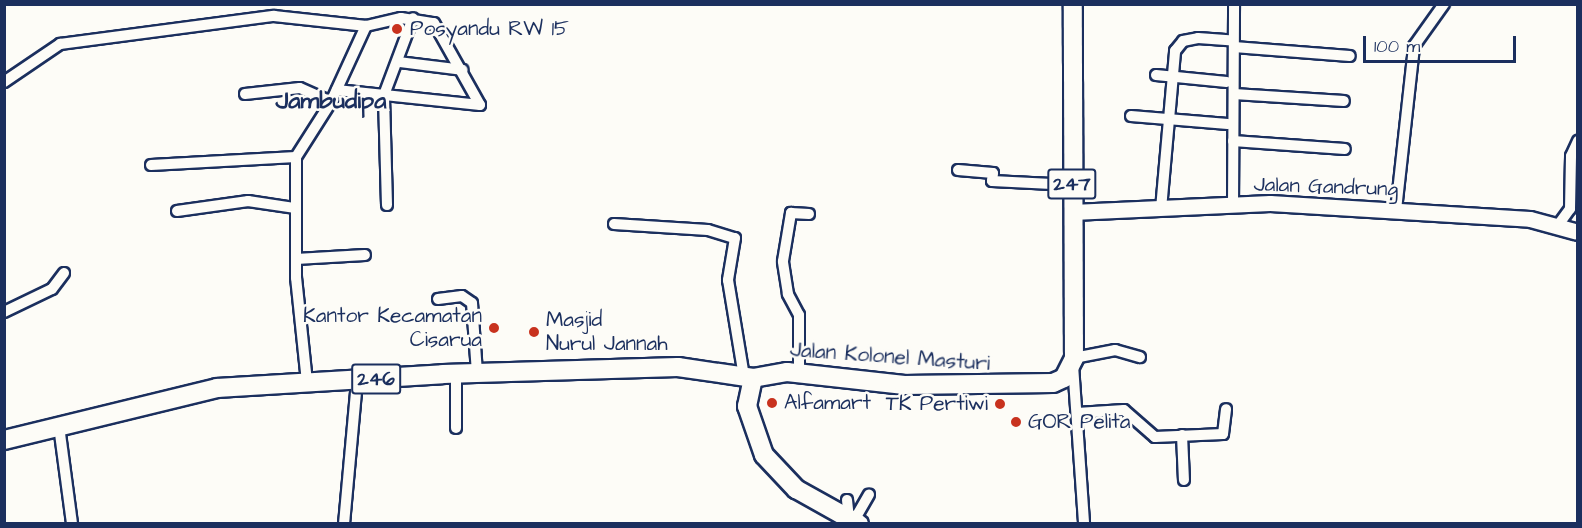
<!DOCTYPE html>
<style>
body{margin:0}
#map{position:relative;width:1582px;height:528px;overflow:hidden;background:#fdfcf7;font-family:"Architects Daughter",sans-serif}
div>[style]{position:absolute}
.roads{filter:drop-shadow(2px 0 #1b2f5e) drop-shadow(-2px 0 #1b2f5e) drop-shadow(0 2px #1b2f5e) drop-shadow(0 -2px #1b2f5e)}
.street>*{height:10px;margin:-5px;padding:0 5px;transform-origin:5px;border-radius:5px;background:#fdfcf7}
.secondary>*{height:15px;margin:-7.5px;padding:0 7.5px;transform-origin:7.5px;border-radius:7.5px;background:#fdfcf7}
.primary>*{height:18px;margin:-9px;padding:0 9px;transform-origin:9px;border-radius:9px;background:#fdfcf7}
.dots>*{width:16px;height:16px;translate:-50% -50%;box-sizing:border-box;border:3px solid #fdfcf7;border-radius:50%}
span{translate:-50% -50%;white-space:nowrap;text-align:center;line-height:1.15;-webkit-text-stroke:5px #fdfcf7;paint-order:stroke}
.shield-label span{padding:2px 4px;background:#fdfcf7;border:2px solid;border-radius:4px;-webkit-text-stroke-width:0}
.shield-label{font-size:20px;color:#1b2f5e;font-weight:700}
.poi-label{font-size:21px;color:#1b2f5e}
.left{translate:0 -50%;text-align:left}
.right{translate:-100% -50%;text-align:right}
.street-label{font-size:21px;color:#1b2f5e}
.quarter-label{font-size:24px;color:#1b2f5e;font-weight:700}
.frame{position:absolute;inset:0;border:6px solid #1b2f5e;pointer-events:none}
.scale{position:absolute;left:1363px;top:36px;width:153px;height:27px;box-sizing:border-box;border:3px solid #1b2f5e;border-top:0;padding-left:8px;font-size:18px;line-height:21px;white-space:nowrap;color:#1b2f5e;-webkit-text-stroke:4px #fdfcf7;paint-order:stroke}
</style>
<div id="map">
<div class="roads">
<div class="street">
<i style="left:1234px;top:47px;width:116px;rotate:4.4deg"></i>
<i style="left:399px;top:62px;width:64px;rotate:7.1deg"></i>
<i style="left:1156px;top:75px;width:71px;rotate:5.6deg"></i>
<i style="left:4px;top:82px;width:68px;rotate:-34.2deg"></i>
<i style="left:60px;top:44px;width:216px;rotate:-7.5deg"></i>
<i style="left:274px;top:16px;width:93px;rotate:6.2deg"></i>
<i style="left:245px;top:94px;width:55px;rotate:-6.2deg"></i>
<i style="left:300px;top:88px;width:34px;rotate:24deg"></i>
<i style="left:1234px;top:94px;width:110px;rotate:3.6deg"></i>
<i style="left:1131px;top:116px;width:97px;rotate:4.7deg"></i>
<i style="left:1233px;top:141px;width:112px;rotate:4.1deg"></i>
<i style="left:151px;top:165px;width:145px;rotate:-3.2deg"></i>
<i style="left:958px;top:170px;width:35px;rotate:5deg"></i>
<i style="left:993px;top:173px;width:8px;rotate:97deg"></i>
<i style="left:992px;top:181px;width:80px;rotate:2.9deg"></i>
<i style="left:387px;top:205px;width:110px;rotate:-91.6deg"></i>
<i style="left:384px;top:95px;width:82px;rotate:-69.4deg"></i>
<i style="left:1233px;top:206px;width:202px;rotate:-89.7deg"></i>
<i style="left:1161px;top:209px;width:159px;rotate:-84.9deg"></i>
<i style="left:1175px;top:51px;width:13px;rotate:-51deg"></i>
<i style="left:1183px;top:41px;width:15px;rotate:-11deg"></i>
<i style="left:1198px;top:38px;width:31px;rotate:4deg"></i>
<i style="left:1396px;top:210px;width:165px;rotate:-83.7deg"></i>
<i style="left:1414px;top:46px;width:52px;rotate:-54.5deg"></i>
<i style="left:177px;top:211px;width:72px;rotate:-8deg"></i>
<i style="left:248px;top:201px;width:48px;rotate:8.5deg"></i>
<i style="left:614px;top:224px;width:94px;rotate:3.7deg"></i>
<i style="left:708px;top:230px;width:28px;rotate:17deg"></i>
<i style="left:735px;top:238px;width:43px;rotate:99.5deg"></i>
<i style="left:728px;top:280px;width:98px;rotate:80.6deg"></i>
<i style="left:1556px;top:228px;width:24px;rotate:-54deg"></i>
<i style="left:1570px;top:209px;width:53px;rotate:-88.9deg"></i>
<i style="left:1571px;top:156px;width:17px;rotate:-65deg"></i>
<i style="left:296px;top:259px;width:69px;rotate:-3.3deg"></i>
<i style="left:438px;top:299px;width:24px;rotate:-7deg"></i>
<i style="left:462px;top:296px;width:12px;rotate:35deg"></i>
<i style="left:472px;top:303px;width:70px;rotate:85.9deg"></i>
<i style="left:4px;top:312px;width:53px;rotate:-25.6deg"></i>
<i style="left:52px;top:289px;width:20px;rotate:-53deg"></i>
<i style="left:1074px;top:358px;width:42px;rotate:-11deg"></i>
<i style="left:1115px;top:350px;width:26px;rotate:16deg"></i>
<i style="left:1073px;top:365px;width:159px;rotate:86deg"></i>
<i style="left:799px;top:373px;width:58px;rotate:-90deg"></i>
<i style="left:799px;top:315px;width:24px;rotate:-118deg"></i>
<i style="left:788px;top:294px;width:33px;rotate:-99deg"></i>
<i style="left:783px;top:261px;width:49px;rotate:-80.5deg"></i>
<i style="left:791px;top:213px;width:18px;rotate:3deg"></i>
<i style="left:307px;top:382px;width:105px;rotate:-96deg"></i>
<i style="left:296px;top:278px;width:121px;rotate:-90deg"></i>
<i style="left:296px;top:157px;width:65px;rotate:-57.5deg"></i>
<i style="left:331px;top:102px;width:84px;rotate:-65.3deg"></i>
<i style="left:366px;top:26px;width:36px;rotate:-13deg"></i>
<i style="left:401px;top:18px;width:33px;rotate:9deg"></i>
<i style="left:434px;top:23px;width:94px;rotate:60.7deg"></i>
<i style="left:480px;top:105px;width:144px;rotate:-174deg"></i>
<i style="left:1077px;top:413px;width:47px;rotate:-3.7deg"></i>
<i style="left:1124px;top:410px;width:41px;rotate:41.1deg"></i>
<i style="left:1155px;top:437px;width:68px;rotate:-2.5deg"></i>
<i style="left:1223px;top:434px;width:25px;rotate:-83deg"></i>
<i style="left:59px;top:426px;width:99px;rotate:82.4deg"></i>
<i style="left:456px;top:428px;width:54px;rotate:-90deg"></i>
<i style="left:1182px;top:435px;width:45px;rotate:87.5deg"></i>
<i style="left:847px;top:500px;width:19px;rotate:84deg"></i>
<i style="left:344px;top:524px;width:144px;rotate:-84.8deg"></i>
<i style="left:852px;top:524px;width:34px;rotate:-60deg"></i>
</div>
<div class="secondary">
<i style="left:1072px;top:212px;width:198px;rotate:-2.6deg"></i>
<i style="left:1270px;top:203px;width:260px;rotate:3.5deg"></i>
<i style="left:1530px;top:219px;width:50px;rotate:15.2deg"></i>
</div>
<div class="primary">
<i style="left:753px;top:378px;width:29px;rotate:102deg"></i>
<i style="left:747px;top:406px;width:52px;rotate:70.9deg"></i>
<i style="left:764px;top:455px;width:47px;rotate:46.7deg"></i>
<i style="left:796px;top:489px;width:72px;rotate:29.1deg"></i>
<i style="left:4px;top:440px;width:219px;rotate:-13.7deg"></i>
<i style="left:217px;top:388px;width:226px;rotate:-3.5deg"></i>
<i style="left:443px;top:374px;width:235px;rotate:-1.7deg"></i>
<i style="left:678px;top:367px;width:76px;rotate:8.3deg"></i>
<i style="left:753px;top:378px;width:35px;rotate:-10deg"></i>
<i style="left:787px;top:372px;width:118px;rotate:6.3deg"></i>
<i style="left:904px;top:385px;width:149px;rotate:-0.8deg"></i>
<i style="left:1053px;top:383px;width:12px;rotate:-24deg"></i>
<i style="left:1064px;top:378px;width:22px;rotate:-63deg"></i>
<i style="left:1074px;top:358px;width:354px;rotate:-90.2deg"></i>
</div>
</div>
<div class="dots">
<i style="left:397px;top:29px;background:#c8321e"></i>
<i style="left:494px;top:328px;background:#c8321e"></i>
<i style="left:534px;top:332px;background:#c8321e"></i>
<i style="left:772px;top:403px;background:#c8321e"></i>
<i style="left:1000px;top:404px;background:#c8321e"></i>
<i style="left:1016px;top:422px;background:#c8321e"></i>
</div>
<div class="shield-label">
<span style="left:1072px;top:184px">247</span>
<span style="left:376px;top:379px">246</span>
</div>
<div class="poi-label">
<span class="left" style="left:410px;top:29px">Posyandu RW 15</span>
<span class="right" style="left:482px;top:328px">Kantor Kecamatan<br>Cisarua</span>
<span class="left" style="left:546px;top:332px">Masjid<br>Nurul Jannah</span>
<span class="left" style="left:784px;top:403px">Alfamart</span>
<span class="right" style="left:988px;top:404px">TK Pertiwi</span>
<span class="left" style="left:1028px;top:422px">GOR Pelita</span>
</div>
<div class="street-label">
<span style="left:1326px;top:187px;rotate:2deg">Jalan Gandrung</span>
<span style="left:890px;top:357px;rotate:4deg">Jalan Kolonel Masturi</span>
</div>
<div class="quarter-label">
<span style="left:331px;top:102px">Jambudipa</span>
</div>
<div class="frame"></div>
<div class="scale">100 m</div>
</div>
